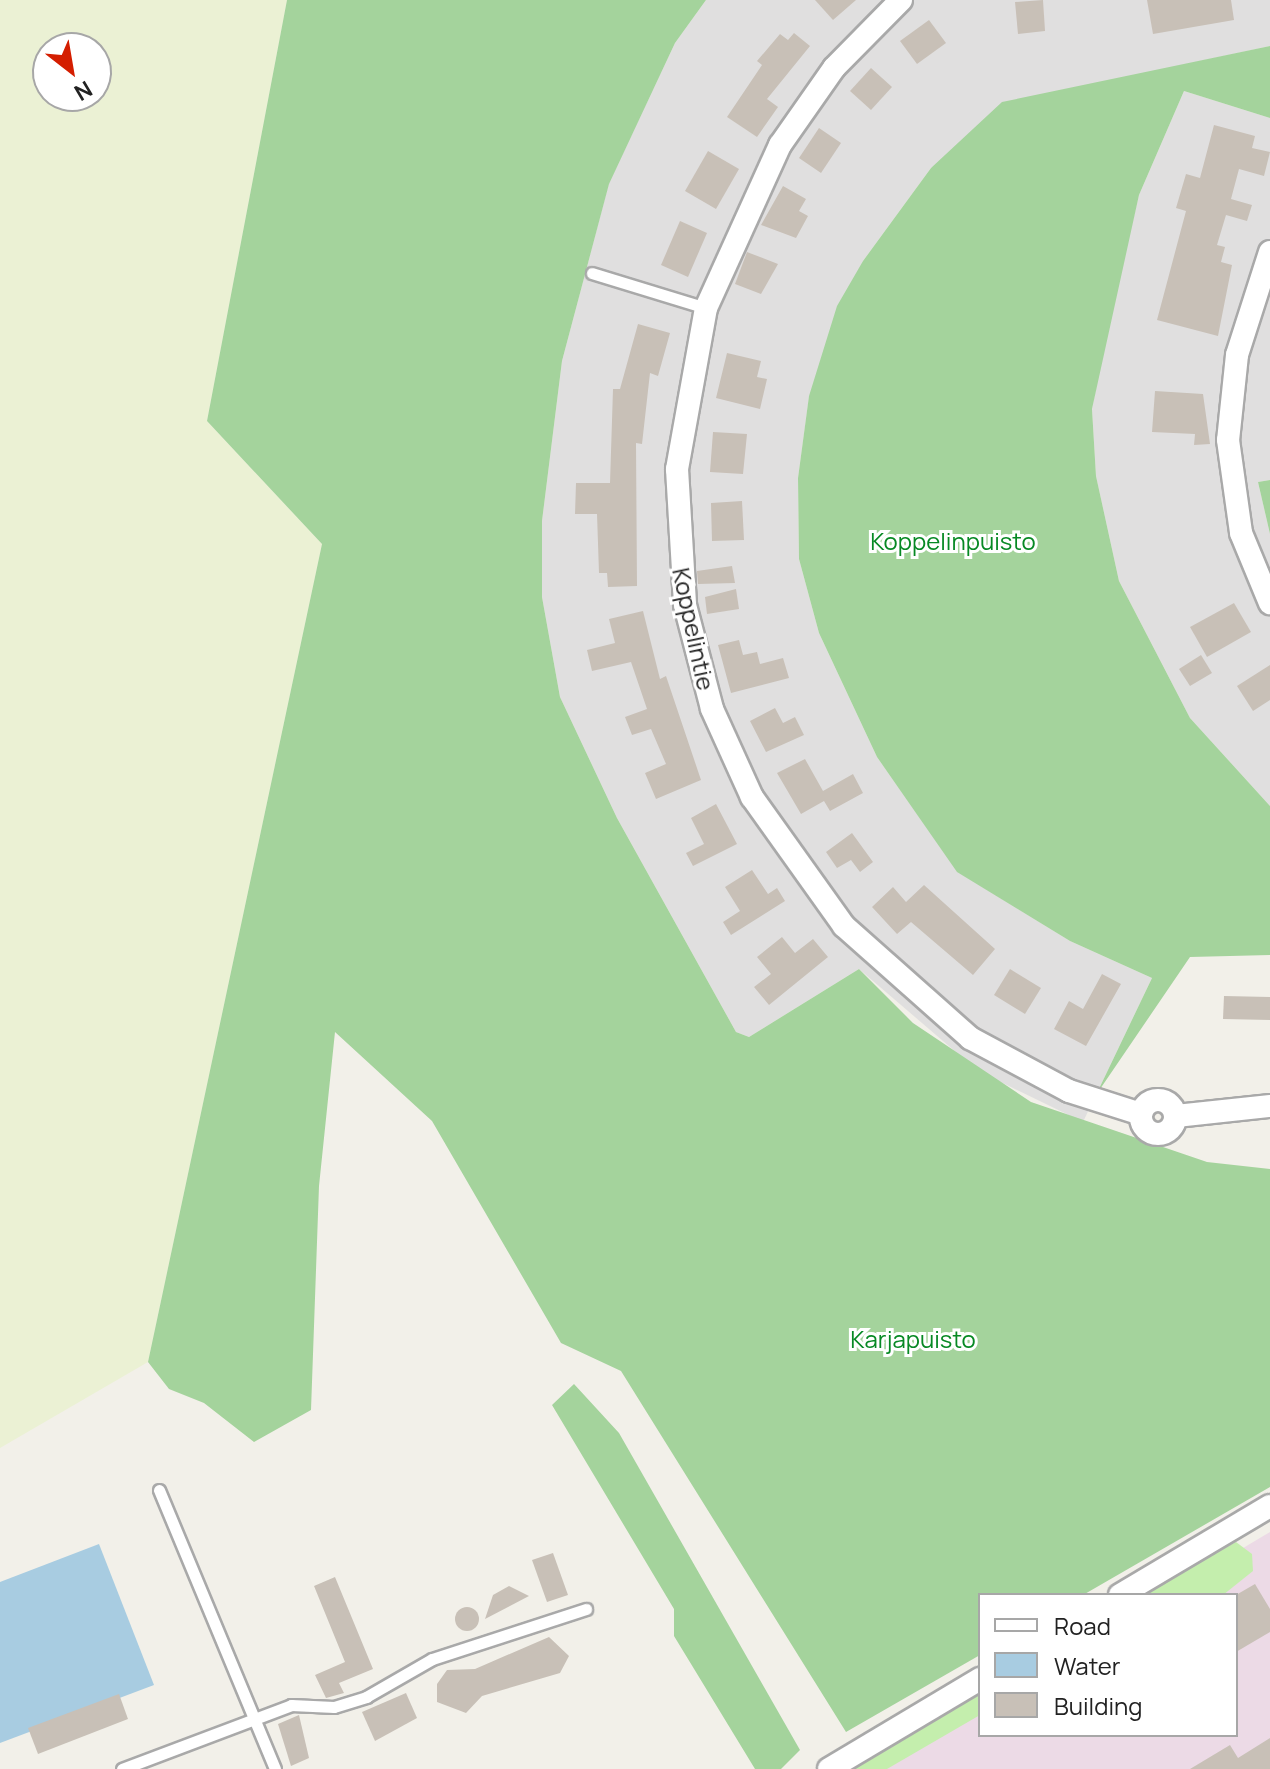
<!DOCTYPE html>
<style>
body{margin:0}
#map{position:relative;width:1270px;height:1769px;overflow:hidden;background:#f2f0e9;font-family:Manrope,sans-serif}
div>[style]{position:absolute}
.residential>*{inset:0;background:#e0dfdf}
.industrial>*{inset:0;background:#ecdae6}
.farmland>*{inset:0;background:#ebf1d4}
.grass>*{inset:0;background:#c4eead}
.forest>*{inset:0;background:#a4d39c}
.water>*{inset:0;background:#a8cce1}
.building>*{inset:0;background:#c8c0b7}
.round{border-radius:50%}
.roads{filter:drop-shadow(2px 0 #a9a9a9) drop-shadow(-2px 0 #a9a9a9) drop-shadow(0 2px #a9a9a9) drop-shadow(0 -2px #a9a9a9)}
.lane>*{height:11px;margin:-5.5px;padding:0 5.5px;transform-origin:5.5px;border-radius:5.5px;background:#fff}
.street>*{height:22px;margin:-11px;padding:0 11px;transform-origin:11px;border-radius:11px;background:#fff}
.street>.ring{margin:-11px;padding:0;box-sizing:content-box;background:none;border:22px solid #fff;border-radius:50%}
span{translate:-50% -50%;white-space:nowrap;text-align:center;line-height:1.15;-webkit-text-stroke:6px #fff;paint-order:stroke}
.park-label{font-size:24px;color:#078924}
.street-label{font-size:24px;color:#222}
.legend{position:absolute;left:978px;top:1593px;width:260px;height:144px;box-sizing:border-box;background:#fff;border:2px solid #a7a7a7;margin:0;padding:10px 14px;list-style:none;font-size:24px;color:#222}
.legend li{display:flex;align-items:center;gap:16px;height:40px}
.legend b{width:40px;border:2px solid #a7a7a7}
.north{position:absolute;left:32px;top:32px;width:80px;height:80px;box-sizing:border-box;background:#fff;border:2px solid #a7a7a7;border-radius:50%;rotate:149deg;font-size:22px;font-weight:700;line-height:32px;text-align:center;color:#222}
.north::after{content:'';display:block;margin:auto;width:28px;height:36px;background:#d41e00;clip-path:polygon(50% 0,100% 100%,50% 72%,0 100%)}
</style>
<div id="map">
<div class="residential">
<i style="clip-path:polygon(706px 0,1270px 0,1270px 46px,1136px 75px,931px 168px,863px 261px,809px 397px,798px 478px,799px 559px,819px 633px,877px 757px,958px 872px,1070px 941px,1152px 978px,1083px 1122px,978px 1071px,859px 969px,749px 1037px,736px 1032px,617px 818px,560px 697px,542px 597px,542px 521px,562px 361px,609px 183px,675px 43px)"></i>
<i style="clip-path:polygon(1184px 91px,1270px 118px,1270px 480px,1258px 482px,1270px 534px,1270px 806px,1190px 718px,1119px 581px,1096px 476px,1092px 409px,1109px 320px,1139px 195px)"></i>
</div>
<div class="industrial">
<i style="clip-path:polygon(1270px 1532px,1270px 1769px,871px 1769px,980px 1704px,980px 1735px,1236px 1735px,1236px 1595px,1164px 1595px)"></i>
</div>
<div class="farmland">
<i style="clip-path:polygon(evenodd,0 0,287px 0,207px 421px,322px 544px,148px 1362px,0 1448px,0 0,48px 48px,96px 48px,96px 96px,48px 96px,48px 48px)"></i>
</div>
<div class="grass">
<i style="clip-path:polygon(1236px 1542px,1252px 1554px,1253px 1571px,1223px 1595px,1139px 1595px)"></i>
<i style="clip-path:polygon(980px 1689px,980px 1715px,887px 1769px,851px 1769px)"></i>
</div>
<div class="forest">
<i style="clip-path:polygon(287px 0,706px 0,675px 43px,609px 184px,562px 361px,542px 521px,542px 597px,560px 697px,617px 818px,736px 1032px,749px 1037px,859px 969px,913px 1023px,1031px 1102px,1207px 1162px,1270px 1169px,1270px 1487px,1083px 1595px,980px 1595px,980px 1655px,846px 1732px,621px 1371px,561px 1343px,432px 1121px,335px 1032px,319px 1186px,311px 1410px,254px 1442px,204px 1403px,169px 1389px,148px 1362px,322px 544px,207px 421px)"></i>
<i style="clip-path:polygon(1270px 46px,1270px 118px,1184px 91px,1139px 195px,1092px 409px,1096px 476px,1119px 581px,1190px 718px,1270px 806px,1270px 955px,1190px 957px,1096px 1095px,1152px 978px,1070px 941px,957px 872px,877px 757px,819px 633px,799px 559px,798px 478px,809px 396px,837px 306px,863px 261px,931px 168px,1002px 102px)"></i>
<i style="clip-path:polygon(1270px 480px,1270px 534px,1258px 482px)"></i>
<i style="clip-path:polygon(574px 1384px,619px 1433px,800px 1750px,781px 1769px,755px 1769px,674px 1636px,674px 1609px,552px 1405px)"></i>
</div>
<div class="water">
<i style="clip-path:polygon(99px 1544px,154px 1685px,0 1743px,0 1582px)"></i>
</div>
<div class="building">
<i style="clip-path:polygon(815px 0,856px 0,833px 20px)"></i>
<i style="clip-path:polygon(1043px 0,1045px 31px,1018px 34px,1015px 2px)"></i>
<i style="clip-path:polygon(1147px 0,1231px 0,1234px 20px,1153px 34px)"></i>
<i style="clip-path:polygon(929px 20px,946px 43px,917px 64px,900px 41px)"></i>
<i style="clip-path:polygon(794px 33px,810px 46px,767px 99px,778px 107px,757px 137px,727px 117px,762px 65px,757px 61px,780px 34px,788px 40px)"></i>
<i style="clip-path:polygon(871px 68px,892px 87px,871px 110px,850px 91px)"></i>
<i style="clip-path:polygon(1214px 125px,1255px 136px,1252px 148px,1270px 152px,1264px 176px,1239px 169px,1231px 199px,1252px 205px,1247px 221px,1226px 215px,1217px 245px,1225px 247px,1221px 262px,1232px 265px,1218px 336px,1157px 320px,1186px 211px,1176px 208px,1186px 174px,1200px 178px)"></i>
<i style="clip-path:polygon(819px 128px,841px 143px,821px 173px,799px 158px)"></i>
<i style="clip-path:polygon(708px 151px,739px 169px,716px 209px,685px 191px)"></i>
<i style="clip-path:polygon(783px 186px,806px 199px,799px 211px,808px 216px,796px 238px,761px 225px)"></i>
<i style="clip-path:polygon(680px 221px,707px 233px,688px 277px,661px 265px)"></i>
<i style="clip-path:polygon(747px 252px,778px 264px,761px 294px,735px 284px)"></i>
<i style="clip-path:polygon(638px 324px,670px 333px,658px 376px,650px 373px,642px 444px,636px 443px,637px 586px,608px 587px,607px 573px,599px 573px,597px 514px,575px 514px,576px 483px,610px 483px,613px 389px,620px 389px)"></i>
<i style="clip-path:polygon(727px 353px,761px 361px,757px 377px,767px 379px,760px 409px,716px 398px)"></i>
<i style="clip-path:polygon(1155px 391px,1203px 394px,1210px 444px,1194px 445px,1195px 434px,1152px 432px)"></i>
<i style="clip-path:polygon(713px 432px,747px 434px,743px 474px,710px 472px)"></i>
<i style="clip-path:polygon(742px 501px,744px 540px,712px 541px,711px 503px)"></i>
<i style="clip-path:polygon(732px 566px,735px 583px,698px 584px,697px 571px)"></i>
<i style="clip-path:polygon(736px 589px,739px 609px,707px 614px,705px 597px)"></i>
<i style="clip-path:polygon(1234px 603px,1251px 632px,1207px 657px,1190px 627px)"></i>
<i style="clip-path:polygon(643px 611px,660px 679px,666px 676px,701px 780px,656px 799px,645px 773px,666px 764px,651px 729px,632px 735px,625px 717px,647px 709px,631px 662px,592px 671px,587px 650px,615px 643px,609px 619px)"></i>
<i style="clip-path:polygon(739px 640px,743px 655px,757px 652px,760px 664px,783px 658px,789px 678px,731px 693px,718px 645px)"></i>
<i style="clip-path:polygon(1201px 655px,1212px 673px,1190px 686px,1179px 669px)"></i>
<i style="clip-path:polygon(1270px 665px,1270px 700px,1253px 711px,1237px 686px)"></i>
<i style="clip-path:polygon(775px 708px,783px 723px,795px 717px,804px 735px,766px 752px,750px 721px)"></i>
<i style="clip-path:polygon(805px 759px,823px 791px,853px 774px,863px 793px,830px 811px,824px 801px,801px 814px,777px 773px)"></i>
<i style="clip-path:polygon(716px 804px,737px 844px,693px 866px,686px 853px,704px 844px,691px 818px)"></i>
<i style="clip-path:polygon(852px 833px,873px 862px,860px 872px,851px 860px,837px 868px,826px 852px)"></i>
<i style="clip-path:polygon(752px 870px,768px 894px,777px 888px,785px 901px,731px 935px,723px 922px,740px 911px,725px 887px)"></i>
<i style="clip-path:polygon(924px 885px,995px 949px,973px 975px,911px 922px,897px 934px,872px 907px,893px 887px,906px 902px)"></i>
<i style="clip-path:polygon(782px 937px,795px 953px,813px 939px,828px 957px,769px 1005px,754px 987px,771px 974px,757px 957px)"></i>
<i style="clip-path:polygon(1010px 969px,1041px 988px,1025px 1014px,994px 995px)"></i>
<i style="clip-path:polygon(1102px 974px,1121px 984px,1086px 1046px,1054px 1029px,1069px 1001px,1083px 1009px)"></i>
<i style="clip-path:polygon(1224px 996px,1270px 997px,1270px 1020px,1223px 1019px)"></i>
<i style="clip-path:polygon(553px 1553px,568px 1595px,547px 1602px,532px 1560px)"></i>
<i style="clip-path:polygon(335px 1577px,373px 1669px,339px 1683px,344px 1693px,326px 1698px,315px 1675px,345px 1662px,314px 1586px)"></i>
<i style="clip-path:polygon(1255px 1584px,1270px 1609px,1270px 1632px,1236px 1652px,1236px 1595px)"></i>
<i style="clip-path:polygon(509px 1586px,529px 1596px,485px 1619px,493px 1595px)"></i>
<i class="round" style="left:455px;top:1607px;width:24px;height:24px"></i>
<i style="clip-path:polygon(549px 1637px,569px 1656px,560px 1673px,482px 1696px,466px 1713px,437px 1702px,437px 1684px,447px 1670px,475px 1669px)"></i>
<i style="clip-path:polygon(406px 1693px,417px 1718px,375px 1741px,362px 1712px)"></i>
<i style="clip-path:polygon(119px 1694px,128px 1719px,38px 1754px,28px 1728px)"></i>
<i style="clip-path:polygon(299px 1715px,309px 1758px,291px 1766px,278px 1724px)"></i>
<i style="clip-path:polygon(1270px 1738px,1270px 1769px,1190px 1769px,1230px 1745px,1238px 1758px)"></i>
</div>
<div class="roads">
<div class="lane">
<i style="left:592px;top:273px;width:119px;rotate:17.1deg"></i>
<i style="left:159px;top:1490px;width:302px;rotate:67.4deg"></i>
<i style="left:122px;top:1769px;width:181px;rotate:-20.7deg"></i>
<i style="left:291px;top:1705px;width:43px;rotate:2.7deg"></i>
<i style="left:334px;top:1707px;width:34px;rotate:-17deg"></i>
<i style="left:366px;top:1697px;width:76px;rotate:-29.9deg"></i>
<i style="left:432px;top:1659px;width:162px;rotate:-18deg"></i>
</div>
<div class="street">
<i style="left:901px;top:0;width:95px;rotate:134.6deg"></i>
<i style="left:834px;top:68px;width:94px;rotate:125deg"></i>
<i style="left:780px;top:145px;width:179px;rotate:114.4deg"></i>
<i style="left:706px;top:308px;width:164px;rotate:100.2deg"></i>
<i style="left:677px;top:469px;width:136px;rotate:86.6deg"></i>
<i style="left:685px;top:605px;width:107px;rotate:75.4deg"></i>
<i style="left:712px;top:709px;width:97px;rotate:65.6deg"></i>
<i style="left:752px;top:797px;width:158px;rotate:54.5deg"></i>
<i style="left:844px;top:926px;width:169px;rotate:41.6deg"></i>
<i style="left:970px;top:1038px;width:112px;rotate:28.2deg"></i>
<i style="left:1069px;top:1091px;width:76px;rotate:17.7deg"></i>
<i style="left:1270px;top:252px;width:108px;rotate:107.8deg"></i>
<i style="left:1237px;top:355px;width:85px;rotate:96deg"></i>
<i style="left:1228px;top:440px;width:94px;rotate:82deg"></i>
<i style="left:1241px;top:533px;width:76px;rotate:67.5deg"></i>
<i class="ring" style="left:1141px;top:1100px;width:12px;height:12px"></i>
<i style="left:1176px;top:1116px;width:95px;rotate:-6.1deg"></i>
<i style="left:1120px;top:1595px;width:174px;rotate:-30.7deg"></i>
<i style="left:829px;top:1769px;width:176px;rotate:-30.8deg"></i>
</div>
</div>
<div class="park-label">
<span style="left:953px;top:541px">Koppelinpuisto</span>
<span style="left:913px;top:1339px">Karjapuisto</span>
</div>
<div class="street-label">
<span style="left:694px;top:629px;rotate:78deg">Koppelintie</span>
</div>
<ul class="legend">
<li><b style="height:10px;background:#fff"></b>Road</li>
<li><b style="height:22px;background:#a8cce1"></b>Water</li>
<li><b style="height:22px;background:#c8c0b7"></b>Building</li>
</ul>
<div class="north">N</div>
</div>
